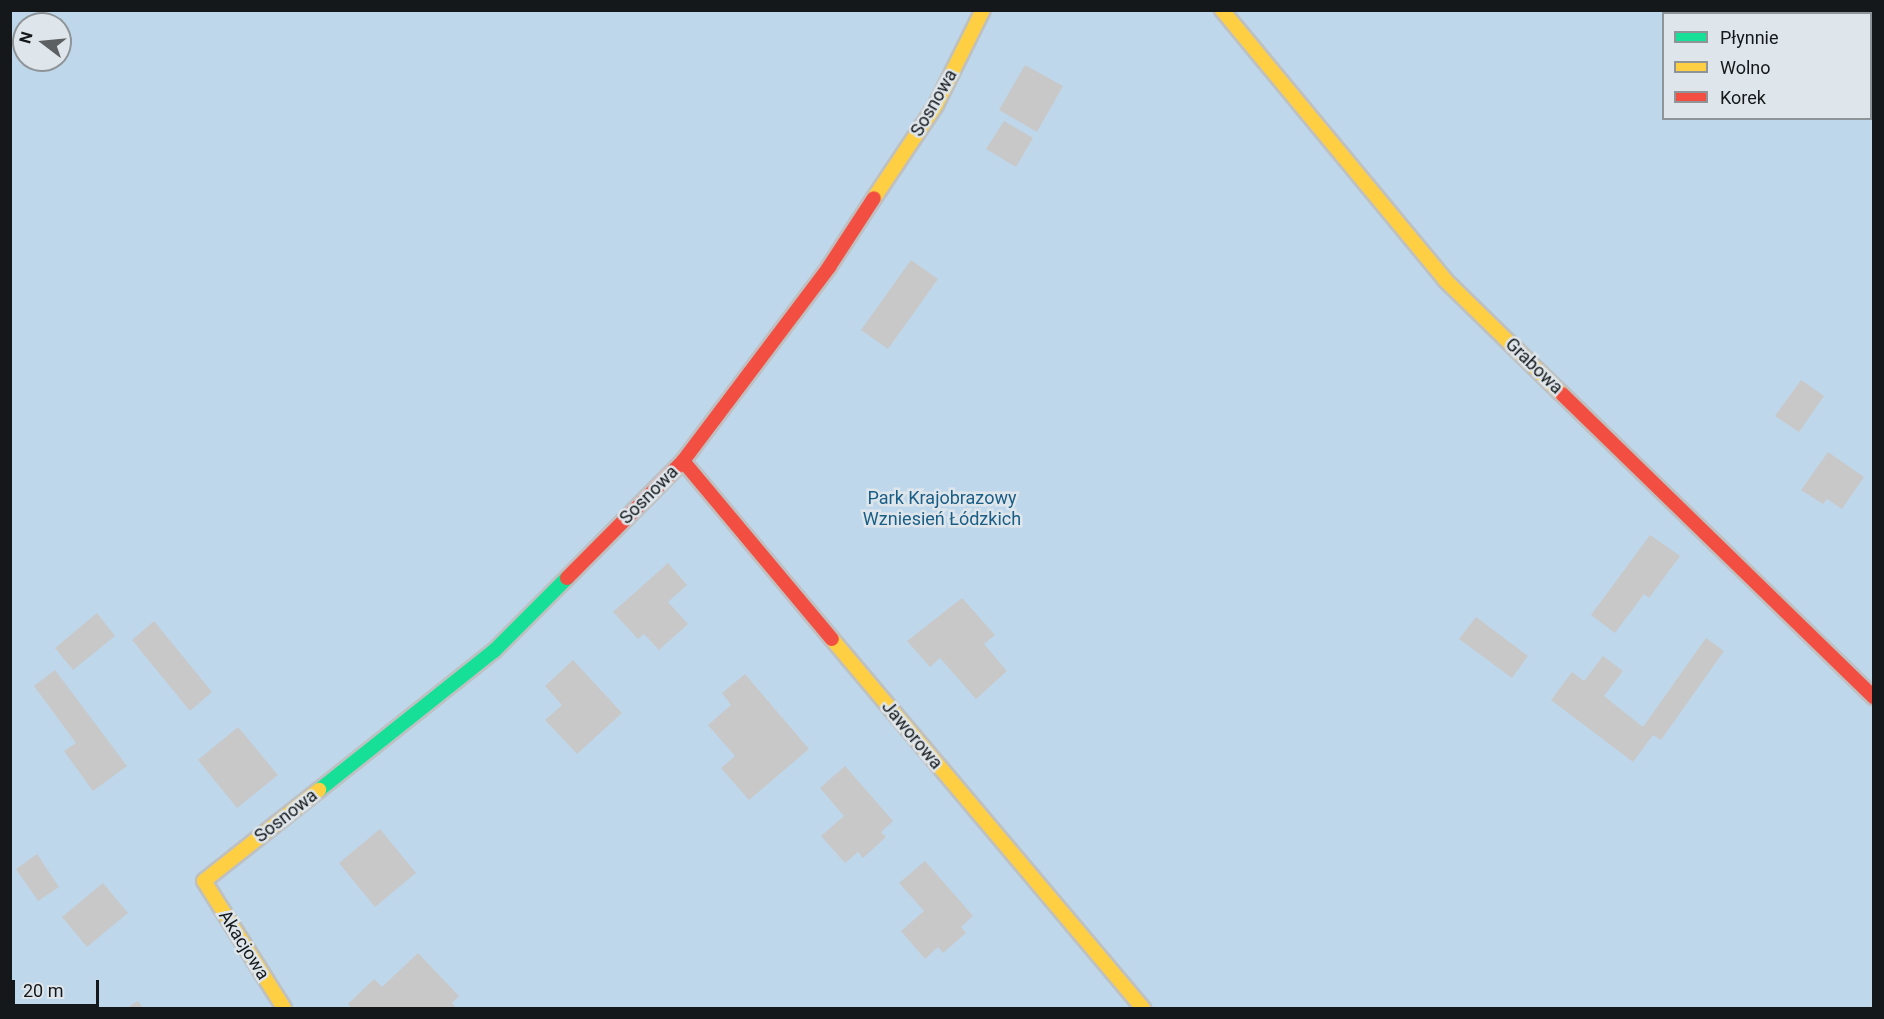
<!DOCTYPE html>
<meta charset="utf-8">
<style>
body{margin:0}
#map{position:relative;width:1884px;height:1019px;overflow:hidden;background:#e2e5e8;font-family:Roboto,sans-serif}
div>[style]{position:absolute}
.green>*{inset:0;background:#bfd7ea}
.building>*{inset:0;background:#c8c8c9}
.roads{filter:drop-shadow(2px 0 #bec0c2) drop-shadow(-2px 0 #bec0c2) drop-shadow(0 2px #bec0c2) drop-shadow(0 -2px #bec0c2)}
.fast>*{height:14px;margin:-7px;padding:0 7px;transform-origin:7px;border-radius:7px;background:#16e098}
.slow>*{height:14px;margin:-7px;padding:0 7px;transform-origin:7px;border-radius:7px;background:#ffcf43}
.jam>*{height:14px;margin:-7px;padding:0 7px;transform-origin:7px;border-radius:7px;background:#f24e42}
span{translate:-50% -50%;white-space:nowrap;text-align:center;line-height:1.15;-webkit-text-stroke:5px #dee6ec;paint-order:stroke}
.street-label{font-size:18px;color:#15181a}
.park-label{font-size:18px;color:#1a5e86}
.frame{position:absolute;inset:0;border:12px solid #15181a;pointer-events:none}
.legend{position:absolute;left:1662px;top:12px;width:210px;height:108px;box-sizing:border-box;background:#dee6ec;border:2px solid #8e9498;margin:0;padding:8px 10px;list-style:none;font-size:18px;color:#15181a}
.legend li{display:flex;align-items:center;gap:12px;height:30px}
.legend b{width:30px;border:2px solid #8e9498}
.north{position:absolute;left:12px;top:12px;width:60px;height:60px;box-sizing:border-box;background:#dee6ec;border:2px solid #8e9498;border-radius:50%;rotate:286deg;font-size:16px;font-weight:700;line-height:24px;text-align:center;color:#15181a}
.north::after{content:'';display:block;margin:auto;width:21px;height:27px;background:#5d6062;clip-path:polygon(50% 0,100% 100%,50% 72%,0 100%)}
.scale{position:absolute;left:12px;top:980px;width:87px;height:27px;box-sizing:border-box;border:3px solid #15181a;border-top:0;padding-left:8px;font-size:18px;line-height:21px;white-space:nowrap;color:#15181a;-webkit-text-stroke:4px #dee6ec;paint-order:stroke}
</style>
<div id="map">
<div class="green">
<i style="clip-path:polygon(evenodd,10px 11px,1873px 11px,1873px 1008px,11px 1008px,10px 11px,1664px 14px,1870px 14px,1870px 118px,1664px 118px,1664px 14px,10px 11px,24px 24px,60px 24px,60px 60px,24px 60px,24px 24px)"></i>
</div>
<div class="building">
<i style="clip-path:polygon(1025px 65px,1063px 86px,1037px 132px,999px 110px)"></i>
<i style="clip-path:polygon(1004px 121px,1033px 138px,1016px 167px,986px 149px)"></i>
<i style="clip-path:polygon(911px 260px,938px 279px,888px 349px,861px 330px)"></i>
<i style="clip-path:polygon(1801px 380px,1824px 396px,1799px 432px,1775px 416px)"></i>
<i style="clip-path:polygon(1828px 452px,1864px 477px,1842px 509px,1827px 499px,1823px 504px,1801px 490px)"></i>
<i style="clip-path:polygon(1650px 535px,1680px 556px,1649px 598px,1644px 594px,1615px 633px,1591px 615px)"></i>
<i style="clip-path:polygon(668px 563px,687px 585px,668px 602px,688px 624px,659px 650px,644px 634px,638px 639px,613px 612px)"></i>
<i style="clip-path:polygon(962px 598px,995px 635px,984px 644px,1007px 671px,976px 699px,940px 658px,930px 667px,907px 641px)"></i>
<i style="clip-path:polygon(97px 613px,115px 636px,73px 670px,55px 648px)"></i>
<i style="clip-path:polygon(1476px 617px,1528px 656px,1512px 678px,1459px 639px)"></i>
<i style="clip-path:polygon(154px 621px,212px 692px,190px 711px,132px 640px)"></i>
<i style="clip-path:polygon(1706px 638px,1724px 651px,1661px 740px,1653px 735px,1633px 762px,1551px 700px,1572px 672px,1584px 681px,1603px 656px,1623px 671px,1604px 696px,1643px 727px)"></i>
<i style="clip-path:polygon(573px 660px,622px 713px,577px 754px,545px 720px,562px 705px,545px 686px)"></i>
<i style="clip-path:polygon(55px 670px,127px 766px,93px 791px,64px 751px,76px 743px,34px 686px)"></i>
<i style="clip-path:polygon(745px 674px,809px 749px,749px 800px,721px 768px,735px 756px,708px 725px,731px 705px,722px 693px)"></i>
<i style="clip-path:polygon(238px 727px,278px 775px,237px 808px,198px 760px)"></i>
<i style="clip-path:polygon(845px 766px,893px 821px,881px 832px,886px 837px,863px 858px,858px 852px,845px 863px,821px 836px,844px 816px,820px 788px)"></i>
<i style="clip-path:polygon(380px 829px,416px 873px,375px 907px,339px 863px)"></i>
<i style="clip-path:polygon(37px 854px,59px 887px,38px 901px,16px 869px)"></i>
<i style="clip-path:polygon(925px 861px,973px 916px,961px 927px,966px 933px,943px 953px,938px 947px,925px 959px,901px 931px,924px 911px,899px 883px)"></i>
<i style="clip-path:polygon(103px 883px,128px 913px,87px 947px,62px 917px)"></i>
<i style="clip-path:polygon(418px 953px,459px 996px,452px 1003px,456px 1008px,352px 1008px,348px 1004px,374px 979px,382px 987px)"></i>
<i style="clip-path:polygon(138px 1001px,143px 1008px,127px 1008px)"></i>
</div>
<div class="roads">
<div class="fast">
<i style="left:319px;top:790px;width:223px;rotate:-38.5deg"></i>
<i style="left:494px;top:651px;width:103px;rotate:-45deg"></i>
</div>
<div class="slow">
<i style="left:1222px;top:10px;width:350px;rotate:50.4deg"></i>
<i style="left:1445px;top:280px;width:163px;rotate:44.3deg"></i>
<i style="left:874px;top:198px;width:112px;rotate:-56.3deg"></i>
<i style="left:936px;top:105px;width:106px;rotate:-63.7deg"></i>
<i style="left:832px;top:639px;width:483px;rotate:49.9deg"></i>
<i style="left:284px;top:1008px;width:150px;rotate:-122.2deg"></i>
<i style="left:204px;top:881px;width:147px;rotate:-38.4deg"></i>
</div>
<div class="jam">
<i style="left:1562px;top:394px;width:435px;rotate:44.2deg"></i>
<i style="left:683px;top:461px;width:232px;rotate:50.1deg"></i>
<i style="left:567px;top:578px;width:165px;rotate:-45.2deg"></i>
<i style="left:683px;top:461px;width:243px;rotate:-53deg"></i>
<i style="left:829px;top:267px;width:82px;rotate:-56.9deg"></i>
</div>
</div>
<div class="street-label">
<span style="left:934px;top:103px;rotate:-60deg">Sosnowa</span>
<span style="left:1534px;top:366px;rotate:44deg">Grabowa</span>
<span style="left:649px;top:495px;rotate:-45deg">Sosnowa</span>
<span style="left:912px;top:735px;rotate:50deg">Jaworowa</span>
<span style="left:286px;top:816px;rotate:-38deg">Sosnowa</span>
<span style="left:244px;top:945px;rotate:58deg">Akacjowa</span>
</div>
<div class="park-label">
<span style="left:942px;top:509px">Park Krajobrazowy<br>Wzniesień Łódzkich</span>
</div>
<div class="frame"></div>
<ul class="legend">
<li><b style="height:8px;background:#16e098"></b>Płynnie</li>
<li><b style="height:8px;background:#ffcf43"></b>Wolno</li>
<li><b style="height:8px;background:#f24e42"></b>Korek</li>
</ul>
<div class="north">N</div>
<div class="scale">20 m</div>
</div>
